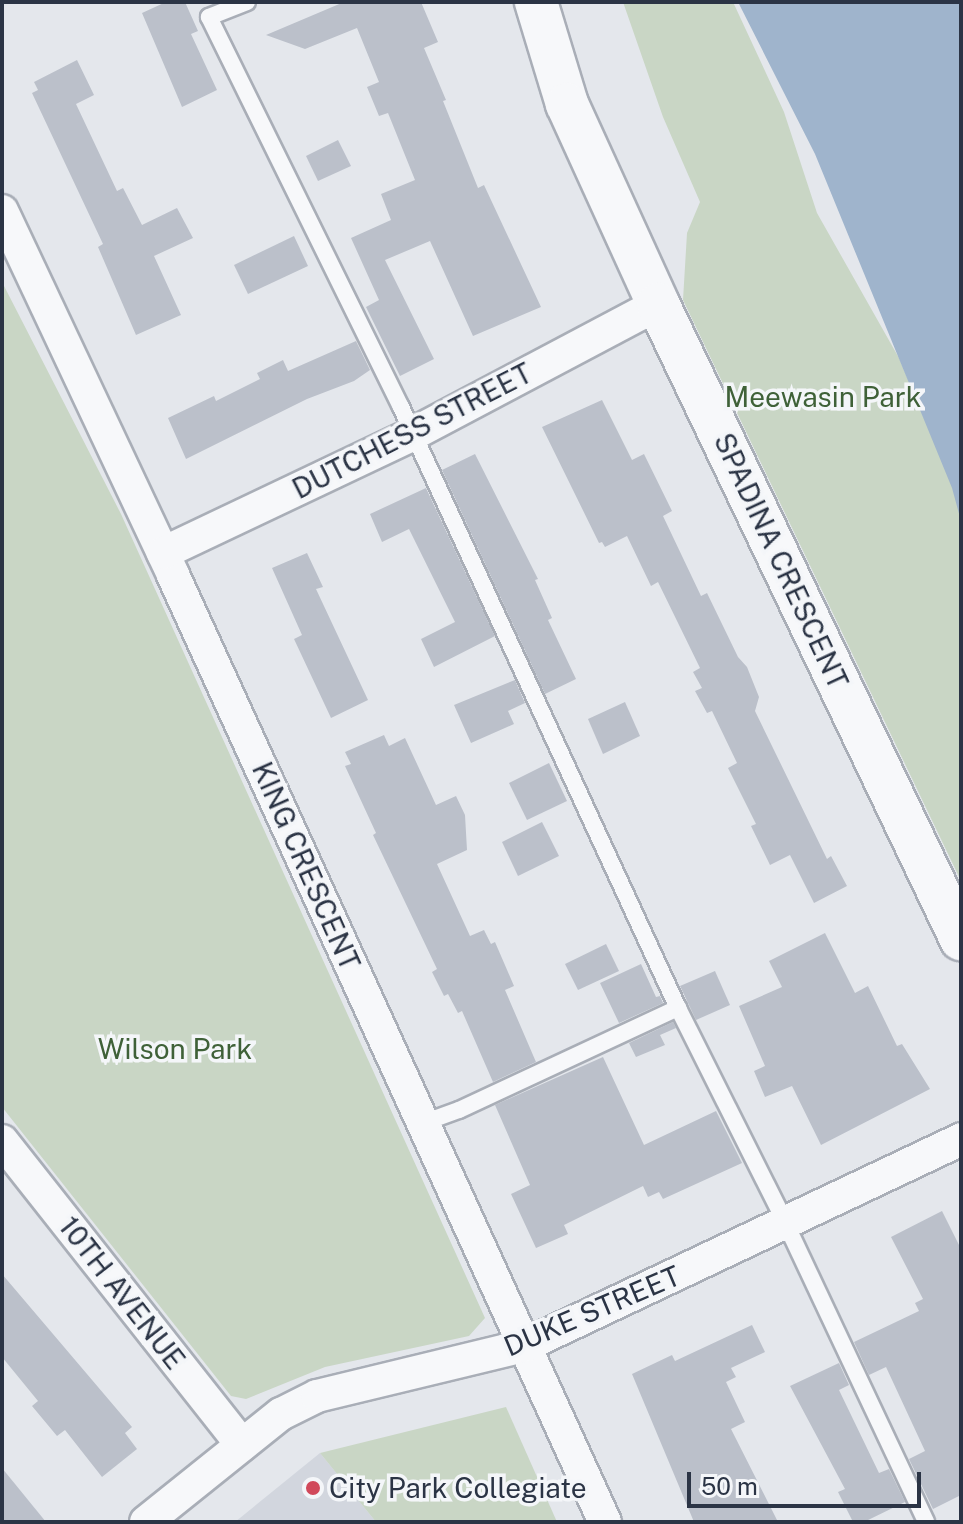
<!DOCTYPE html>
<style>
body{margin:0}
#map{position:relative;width:963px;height:1524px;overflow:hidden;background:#e4e7ec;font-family:"Public Sans",sans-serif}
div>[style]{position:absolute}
.built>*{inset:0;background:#d2d6de}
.green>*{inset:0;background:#c9d6c5}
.water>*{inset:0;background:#9fb4cc}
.building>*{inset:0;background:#bbc0ca}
.roads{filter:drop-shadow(2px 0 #a9aeb7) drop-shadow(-2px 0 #a9aeb7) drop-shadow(0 2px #a9aeb7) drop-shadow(0 -2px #a9aeb7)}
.service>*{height:16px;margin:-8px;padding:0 8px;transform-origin:8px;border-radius:8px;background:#f7f8fa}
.minor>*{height:32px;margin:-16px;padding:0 16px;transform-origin:16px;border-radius:16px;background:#f7f8fa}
.tertiary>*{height:42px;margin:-21px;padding:0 21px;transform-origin:21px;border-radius:21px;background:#f7f8fa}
.dots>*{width:22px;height:22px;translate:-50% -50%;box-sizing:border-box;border:4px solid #f4f6f9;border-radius:50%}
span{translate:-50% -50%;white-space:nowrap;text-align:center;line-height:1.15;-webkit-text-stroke:7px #f4f6f9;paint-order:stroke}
.park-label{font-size:28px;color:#3f6138}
.street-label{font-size:28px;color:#2b3445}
.poi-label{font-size:28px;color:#2b3445}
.left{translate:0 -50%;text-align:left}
.frame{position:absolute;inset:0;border:4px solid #2b3445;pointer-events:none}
.scale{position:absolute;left:687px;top:1472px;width:234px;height:36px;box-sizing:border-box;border:4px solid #2b3445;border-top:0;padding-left:10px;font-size:24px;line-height:28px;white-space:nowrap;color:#2b3445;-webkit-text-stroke:6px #f4f6f9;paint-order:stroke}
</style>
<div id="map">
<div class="built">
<i style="clip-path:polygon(320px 1453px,376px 1522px,235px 1522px)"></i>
</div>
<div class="green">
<i style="clip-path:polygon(623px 2px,733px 2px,784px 112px,817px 213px,899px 358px,961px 507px,961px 881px,683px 300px,687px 233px,700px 202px,663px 117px)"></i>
<i style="clip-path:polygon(2px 282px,121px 514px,485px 1318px,469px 1336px,325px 1367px,246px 1399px,231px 1396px,2px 1107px)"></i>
<i style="clip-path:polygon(506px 1407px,557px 1522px,376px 1522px,320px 1453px)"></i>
</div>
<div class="water">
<i style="clip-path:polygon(738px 2px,961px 2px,961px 521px,952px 488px,815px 154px)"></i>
</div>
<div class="building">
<i style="clip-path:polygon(166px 2px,185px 2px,198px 31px,191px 34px,217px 90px,182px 107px,142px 13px)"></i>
<i style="clip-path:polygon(344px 2px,421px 2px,438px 42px,424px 48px,446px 100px,443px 101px,478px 188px,484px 185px,541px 307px,473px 336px,430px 241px,385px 260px,434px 359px,400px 376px,366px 307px,379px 300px,351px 238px,391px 220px,381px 194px,415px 180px,388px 113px,379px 116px,367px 87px,379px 82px,357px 28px,305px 49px,266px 35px)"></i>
<i style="clip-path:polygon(77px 60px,94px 95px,76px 104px,117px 191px,123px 188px,142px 225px,177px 208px,193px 238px,154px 256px,181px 315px,136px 335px,98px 247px,103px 244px,32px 93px,38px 90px,34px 82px)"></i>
<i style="clip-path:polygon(338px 140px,351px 166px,318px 181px,306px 156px)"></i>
<i style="clip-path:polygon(294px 236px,308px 266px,248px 294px,234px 265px)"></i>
<i style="clip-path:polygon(356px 341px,370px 370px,354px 381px,307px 399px,186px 459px,168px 418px,214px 396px,216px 401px,260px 379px,257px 373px,283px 360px,288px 371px)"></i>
<i style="clip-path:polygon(602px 400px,632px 460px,644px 454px,672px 511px,663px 516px,701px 596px,707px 593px,738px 657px,747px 667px,759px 697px,755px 711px,827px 859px,831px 856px,847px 886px,814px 903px,790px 855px,770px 865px,751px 826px,756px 824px,728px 768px,737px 763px,712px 711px,707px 713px,695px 691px,702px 688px,693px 672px,700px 668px,658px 582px,651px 586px,627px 536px,605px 547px,602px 542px,599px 543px,542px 427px)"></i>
<i style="clip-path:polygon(475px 454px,538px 579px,535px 580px,552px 618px,548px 620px,576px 679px,545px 694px,442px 470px)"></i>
<i style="clip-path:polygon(426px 488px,495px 636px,434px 667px,421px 639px,455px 622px,409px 529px,382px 542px,370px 514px)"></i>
<i style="clip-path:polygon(307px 553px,323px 587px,316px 589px,368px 700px,331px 718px,294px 639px,302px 635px,272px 568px)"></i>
<i style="clip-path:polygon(515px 680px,525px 703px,508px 711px,514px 724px,471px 743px,454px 705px)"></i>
<i style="clip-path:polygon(625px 702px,640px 736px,603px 754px,588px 719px)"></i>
<i style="clip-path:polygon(384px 735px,389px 746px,405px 738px,436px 805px,456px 796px,465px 815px,467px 850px,437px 864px,470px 936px,484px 930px,491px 944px,495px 942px,514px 986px,505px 990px,536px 1062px,493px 1082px,462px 1011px,458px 1013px,448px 994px,444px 996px,432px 972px,437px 969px,373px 835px,376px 833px,345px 766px,351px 764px,345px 752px)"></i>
<i style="clip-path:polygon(549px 763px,567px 801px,527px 820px,509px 783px)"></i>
<i style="clip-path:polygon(542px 822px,559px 856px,518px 876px,502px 842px)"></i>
<i style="clip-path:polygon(825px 933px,855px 993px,868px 986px,897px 1046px,902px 1044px,930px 1089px,821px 1145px,792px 1086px,765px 1097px,754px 1071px,765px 1066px,739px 1006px,782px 987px,769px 961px)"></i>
<i style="clip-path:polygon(606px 944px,619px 971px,578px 990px,565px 964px)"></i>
<i style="clip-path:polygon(641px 964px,656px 997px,660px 996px,663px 1003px,619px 1023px,600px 983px)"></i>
<i style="clip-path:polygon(715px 971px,730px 1005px,696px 1020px,680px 986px)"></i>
<i style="clip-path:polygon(673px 1022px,676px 1028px,660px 1035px,665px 1045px,636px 1057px,629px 1043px)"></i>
<i style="clip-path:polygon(603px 1057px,644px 1145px,716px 1111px,742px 1163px,663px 1199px,659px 1192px,648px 1197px,643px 1186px,564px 1225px,568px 1234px,536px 1248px,511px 1194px,530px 1185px,495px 1105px)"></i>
<i style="clip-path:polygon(942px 1211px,961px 1249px,961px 1495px,933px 1509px,909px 1459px,925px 1451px,886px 1367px,869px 1375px,854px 1342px,919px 1311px,915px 1303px,923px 1299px,891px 1237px)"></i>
<i style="clip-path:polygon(2px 1274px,132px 1427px,125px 1433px,137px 1449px,102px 1477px,65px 1430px,57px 1436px,32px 1406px,38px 1401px,2px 1357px)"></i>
<i style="clip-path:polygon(752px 1325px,765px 1352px,731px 1368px,736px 1377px,726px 1382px,745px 1422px,731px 1429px,778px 1522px,694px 1522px,632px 1374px,672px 1355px,675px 1361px)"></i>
<i style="clip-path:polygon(839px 1363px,849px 1385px,839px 1390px,879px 1473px,889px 1469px,905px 1502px,864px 1522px,853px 1522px,838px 1492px,845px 1489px,790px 1386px)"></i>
<i style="clip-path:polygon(2px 1468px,46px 1522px,2px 1522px)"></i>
</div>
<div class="roads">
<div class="service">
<i style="left:247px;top:2px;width:41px;rotate:158.5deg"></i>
<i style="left:209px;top:17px;width:435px;rotate:63.8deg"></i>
<i style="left:401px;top:407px;width:662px;rotate:65.26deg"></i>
<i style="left:678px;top:1008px;width:241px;rotate:63.4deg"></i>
<i style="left:786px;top:1224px;width:329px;rotate:64.8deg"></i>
<i style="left:423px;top:1123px;width:38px;rotate:-20deg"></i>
<i style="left:459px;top:1110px;width:242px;rotate:-25deg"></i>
</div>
<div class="minor">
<i style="left:2px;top:211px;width:402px;rotate:64.8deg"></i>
<i style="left:173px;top:575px;width:1041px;rotate:65.48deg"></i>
<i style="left:163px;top:553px;width:275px;rotate:-25.4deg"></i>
<i style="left:411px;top:435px;width:280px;rotate:-27.9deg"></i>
<i style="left:2px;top:1141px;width:387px;rotate:51.7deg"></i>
<i style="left:146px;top:1522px;width:173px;rotate:-38.7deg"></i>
<i style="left:281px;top:1414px;width:40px;rotate:-26.6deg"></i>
<i style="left:317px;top:1396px;width:213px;rotate:-13.6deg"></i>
<i style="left:524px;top:1346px;width:484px;rotate:-25.3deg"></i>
</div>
<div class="tertiary">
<i style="left:536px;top:2px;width:107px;rotate:73.1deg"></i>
<i style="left:567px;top:104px;width:220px;rotate:65.5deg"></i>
<i style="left:658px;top:304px;width:704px;rotate:64.49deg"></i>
</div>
</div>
<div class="dots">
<i style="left:313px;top:1488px;background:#d1495b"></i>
</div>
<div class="park-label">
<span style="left:823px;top:397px">Meewasin Park</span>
<span style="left:175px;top:1049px">Wilson Park</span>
</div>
<div class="street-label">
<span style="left:412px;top:431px;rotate:-27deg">DUTCHESS STREET</span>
<span style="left:781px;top:561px;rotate:65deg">SPADINA CRESCENT</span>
<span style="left:306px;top:866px;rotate:66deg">KING CRESCENT</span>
<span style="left:122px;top:1293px;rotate:52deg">10TH AVENUE</span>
<span style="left:592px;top:1311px;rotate:-23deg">DUKE STREET</span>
</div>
<div class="poi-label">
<span class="left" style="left:329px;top:1488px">City Park Collegiate</span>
</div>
<div class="frame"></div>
<div class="scale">50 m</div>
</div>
